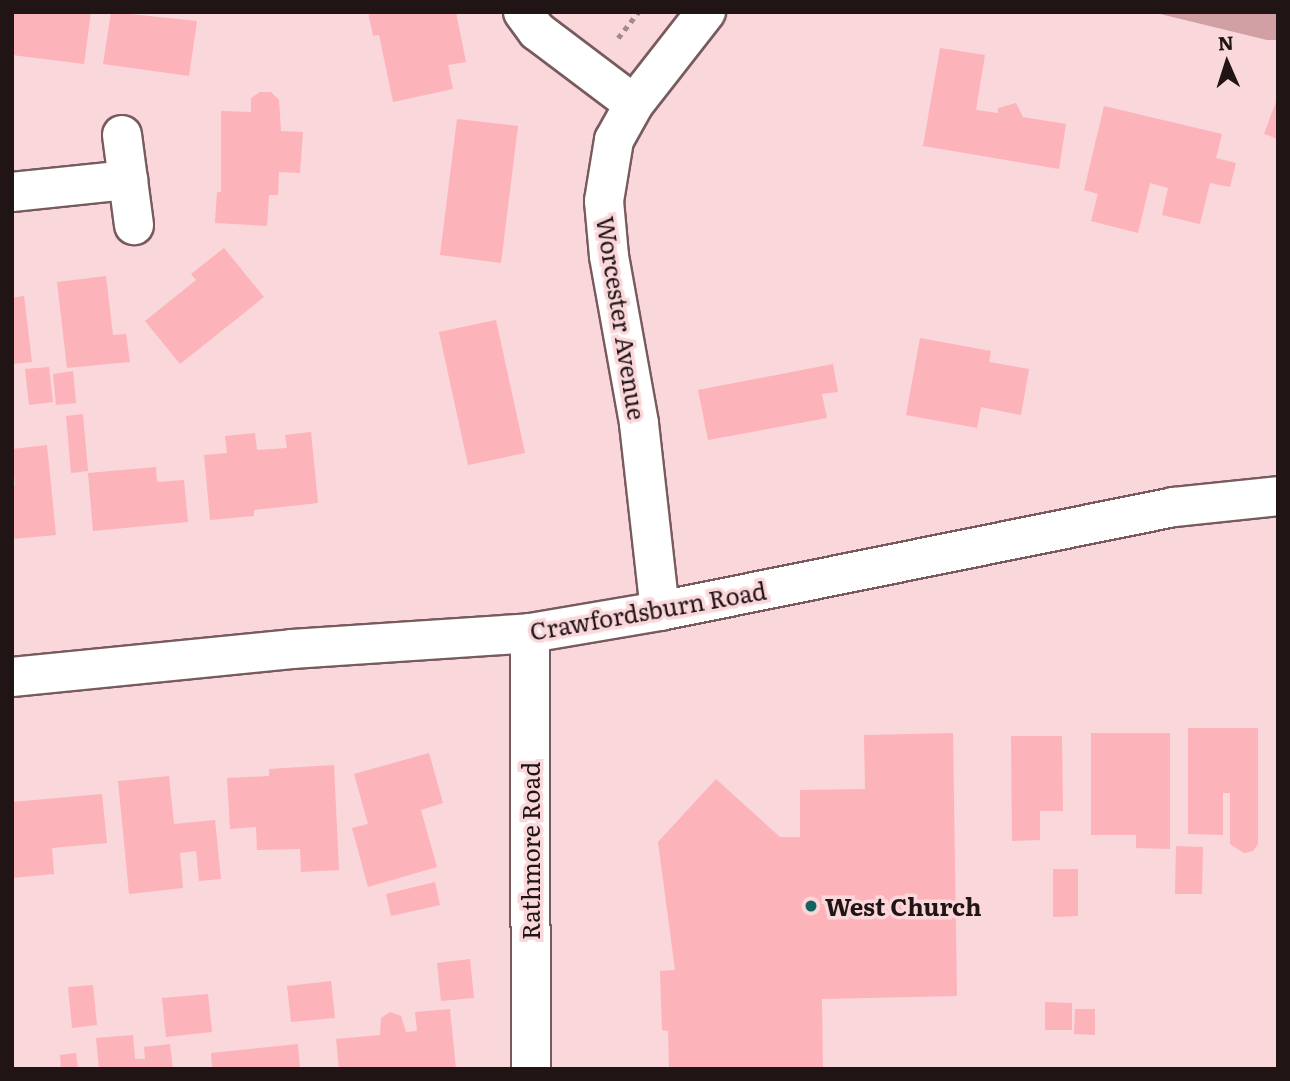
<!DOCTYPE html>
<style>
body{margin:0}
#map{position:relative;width:1290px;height:1081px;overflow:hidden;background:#f9d7da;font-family:Literata,serif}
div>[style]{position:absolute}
.green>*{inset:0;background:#d1a0a5}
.building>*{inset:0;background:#fdb3ba}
.path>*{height:4.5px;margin-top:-2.25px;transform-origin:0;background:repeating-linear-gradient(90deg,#a2898b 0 5px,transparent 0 10px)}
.roads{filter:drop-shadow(2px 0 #785b5e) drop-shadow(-2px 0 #785b5e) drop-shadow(0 2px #785b5e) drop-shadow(0 -2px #785b5e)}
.minor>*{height:38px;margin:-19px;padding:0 19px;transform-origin:19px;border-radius:19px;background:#fff}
.tertiary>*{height:38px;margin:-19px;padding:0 19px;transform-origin:19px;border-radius:19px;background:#fff}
.secondary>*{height:38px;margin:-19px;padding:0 19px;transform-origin:19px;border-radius:19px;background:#fff}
.dots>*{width:19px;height:19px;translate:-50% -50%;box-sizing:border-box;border:4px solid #f9d7da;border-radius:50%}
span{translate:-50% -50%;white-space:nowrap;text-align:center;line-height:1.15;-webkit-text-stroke:7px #f9d7da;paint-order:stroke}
.street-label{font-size:24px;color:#201415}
.poi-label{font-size:24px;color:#201415;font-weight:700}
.left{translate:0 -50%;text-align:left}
.frame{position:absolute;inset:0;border:14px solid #201415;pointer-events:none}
.north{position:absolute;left:1192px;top:28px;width:70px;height:70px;-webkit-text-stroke:5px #f9d7da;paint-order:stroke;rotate:357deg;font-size:19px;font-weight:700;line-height:28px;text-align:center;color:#201415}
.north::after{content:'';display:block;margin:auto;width:24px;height:32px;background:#201415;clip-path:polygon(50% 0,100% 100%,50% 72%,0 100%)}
</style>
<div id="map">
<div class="green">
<i style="clip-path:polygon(1152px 12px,1278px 12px,1278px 40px,1267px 40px)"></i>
</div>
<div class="building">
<i style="clip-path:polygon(12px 12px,91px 12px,84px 64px,12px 55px)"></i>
<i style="clip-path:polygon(111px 12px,197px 21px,189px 76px,103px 64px)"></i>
<i style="clip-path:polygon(368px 12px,456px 12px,466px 62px,448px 65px,453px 89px,393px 102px,379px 35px,373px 36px)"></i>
<i style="clip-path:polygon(940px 48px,985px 55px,976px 110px,998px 113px,998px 108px,1016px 103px,1023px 117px,1066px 124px,1059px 169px,923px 146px)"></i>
<i style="clip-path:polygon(260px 92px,271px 92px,279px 100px,281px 131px,303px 132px,300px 173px,279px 172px,278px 195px,269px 195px,267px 226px,215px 223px,217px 192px,221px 192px,221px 111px,251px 112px,251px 98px)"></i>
<i style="clip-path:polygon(1277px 99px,1278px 99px,1278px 139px,1264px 134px)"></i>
<i style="clip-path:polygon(1104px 106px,1222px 134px,1216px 158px,1236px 163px,1230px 187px,1210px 183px,1200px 224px,1162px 215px,1168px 188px,1150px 183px,1138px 233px,1091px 221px,1098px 194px,1084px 190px)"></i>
<i style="clip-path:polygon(457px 119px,518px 126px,501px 263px,440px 255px)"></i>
<i style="clip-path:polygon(224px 248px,264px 297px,180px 364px,145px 321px,196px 280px,191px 274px)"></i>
<i style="clip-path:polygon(106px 276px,113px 335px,126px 334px,130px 362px,67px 368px,57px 282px)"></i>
<i style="clip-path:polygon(24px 296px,32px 362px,12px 364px,12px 298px)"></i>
<i style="clip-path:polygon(496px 320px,525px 453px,468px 465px,439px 332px)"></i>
<i style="clip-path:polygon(920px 338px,991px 351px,989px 362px,1029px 369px,1021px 415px,981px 407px,977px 428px,906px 415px)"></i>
<i style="clip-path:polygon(833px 364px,838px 392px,822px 394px,827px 418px,708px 440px,698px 390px)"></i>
<i style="clip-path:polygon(49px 367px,53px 402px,29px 405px,25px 369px)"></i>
<i style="clip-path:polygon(73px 371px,76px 403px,56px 405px,53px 374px)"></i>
<i style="clip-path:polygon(83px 414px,88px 471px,71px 473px,66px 416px)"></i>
<i style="clip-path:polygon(311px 432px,318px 503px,254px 510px,254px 516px,210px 520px,204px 455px,227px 453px,225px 436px,255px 433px,257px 450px,287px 448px,285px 435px)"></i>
<i style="clip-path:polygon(47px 445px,56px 535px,12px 539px,12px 485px,15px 485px,12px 449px)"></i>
<i style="clip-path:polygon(156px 467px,157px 482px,184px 480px,188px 522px,93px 531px,88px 473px)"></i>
<i style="clip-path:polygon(1188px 728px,1258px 728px,1258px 844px,1253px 851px,1244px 853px,1230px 844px,1230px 793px,1223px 793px,1223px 835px,1188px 834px)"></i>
<i style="clip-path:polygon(953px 733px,957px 996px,822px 999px,823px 1069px,669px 1069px,668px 1031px,662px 1030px,660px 971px,675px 970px,658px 842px,716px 779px,780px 837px,800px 837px,800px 790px,865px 789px,864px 735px)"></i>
<i style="clip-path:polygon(1091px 733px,1170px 733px,1170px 849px,1136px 848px,1136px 835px,1091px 835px)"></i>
<i style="clip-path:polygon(1011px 736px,1062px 736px,1063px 811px,1040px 811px,1040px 840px,1012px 841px)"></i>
<i style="clip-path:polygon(429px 753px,443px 803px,421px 810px,437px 867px,368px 887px,352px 828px,368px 824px,354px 774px)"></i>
<i style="clip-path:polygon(334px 765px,339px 870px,301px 872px,300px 849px,257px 850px,256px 827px,230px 829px,227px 778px,269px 776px,269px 769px)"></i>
<i style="clip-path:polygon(169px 776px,174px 824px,215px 820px,221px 879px,199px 881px,196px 851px,180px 853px,183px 888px,129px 894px,118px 781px)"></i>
<i style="clip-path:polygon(102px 794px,107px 843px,52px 848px,54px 874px,12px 878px,12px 802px)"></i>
<i style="clip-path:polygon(1176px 846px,1203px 847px,1202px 894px,1175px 894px)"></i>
<i style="clip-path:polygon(1053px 869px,1078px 869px,1078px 916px,1053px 917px)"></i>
<i style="clip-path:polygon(435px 882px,440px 905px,391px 916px,386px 894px)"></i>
<i style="clip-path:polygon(470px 959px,474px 998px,441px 1001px,437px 963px)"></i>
<i style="clip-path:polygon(331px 981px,335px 1018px,291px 1022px,287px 986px)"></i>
<i style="clip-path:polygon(93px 985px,97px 1025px,72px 1028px,68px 987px)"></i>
<i style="clip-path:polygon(208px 994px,212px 1032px,166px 1037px,162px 998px)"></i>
<i style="clip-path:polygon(1045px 1002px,1072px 1003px,1072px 1030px,1045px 1030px)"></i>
<i style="clip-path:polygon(450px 1009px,456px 1069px,339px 1069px,336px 1039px,380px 1035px,381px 1018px,390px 1012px,401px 1016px,406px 1032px,417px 1031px,415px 1012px)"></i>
<i style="clip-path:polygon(1075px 1009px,1095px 1009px,1095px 1035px,1074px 1034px)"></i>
<i style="clip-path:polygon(133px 1035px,135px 1059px,145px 1059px,144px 1047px,170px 1044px,173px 1069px,99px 1069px,96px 1038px)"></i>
<i style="clip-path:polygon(298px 1044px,300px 1069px,212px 1069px,211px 1053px)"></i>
<i style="clip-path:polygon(76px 1053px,78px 1069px,61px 1069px,60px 1055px)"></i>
</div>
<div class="path">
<i style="left:618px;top:38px;width:33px;rotate:-52deg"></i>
</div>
<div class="roads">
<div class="minor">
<i style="left:523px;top:12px;width:24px;rotate:54deg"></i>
<i style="left:537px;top:31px;width:121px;rotate:37deg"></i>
<i style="left:122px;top:135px;width:91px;rotate:82.4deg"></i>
<i style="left:12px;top:192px;width:117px;rotate:-5.9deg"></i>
<i style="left:660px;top:611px;width:189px;rotate:-96.4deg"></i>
<i style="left:639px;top:423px;width:170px;rotate:-100.2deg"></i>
<i style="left:609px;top:256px;width:55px;rotate:-95.2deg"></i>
<i style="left:604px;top:201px;width:62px;rotate:-80.7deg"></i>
<i style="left:614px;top:140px;width:41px;rotate:-60.9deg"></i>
<i style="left:634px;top:104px;width:117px;rotate:-52deg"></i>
</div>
<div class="tertiary">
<i style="left:530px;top:633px;width:436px;rotate:89.9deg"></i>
</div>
<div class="secondary">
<i style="left:12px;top:677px;width:281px;rotate:-5.7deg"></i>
<i style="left:292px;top:649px;width:239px;rotate:-3.8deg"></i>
<i style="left:530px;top:633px;width:132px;rotate:-9.6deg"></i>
<i style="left:660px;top:611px;width:524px;rotate:-11.44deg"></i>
<i style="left:1174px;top:507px;width:105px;rotate:-6deg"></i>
</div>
</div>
<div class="dots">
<i style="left:811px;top:906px;background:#146361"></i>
</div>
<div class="street-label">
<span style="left:622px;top:318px;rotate:81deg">Worcester Avenue</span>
<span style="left:648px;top:610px;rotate:-10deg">Crawfordsburn Road</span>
<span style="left:530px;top:851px;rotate:-90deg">Rathmore Road</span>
</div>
<div class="poi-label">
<span class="left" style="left:825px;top:906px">West Church</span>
</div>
<div class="frame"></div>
<div class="north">N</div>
</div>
